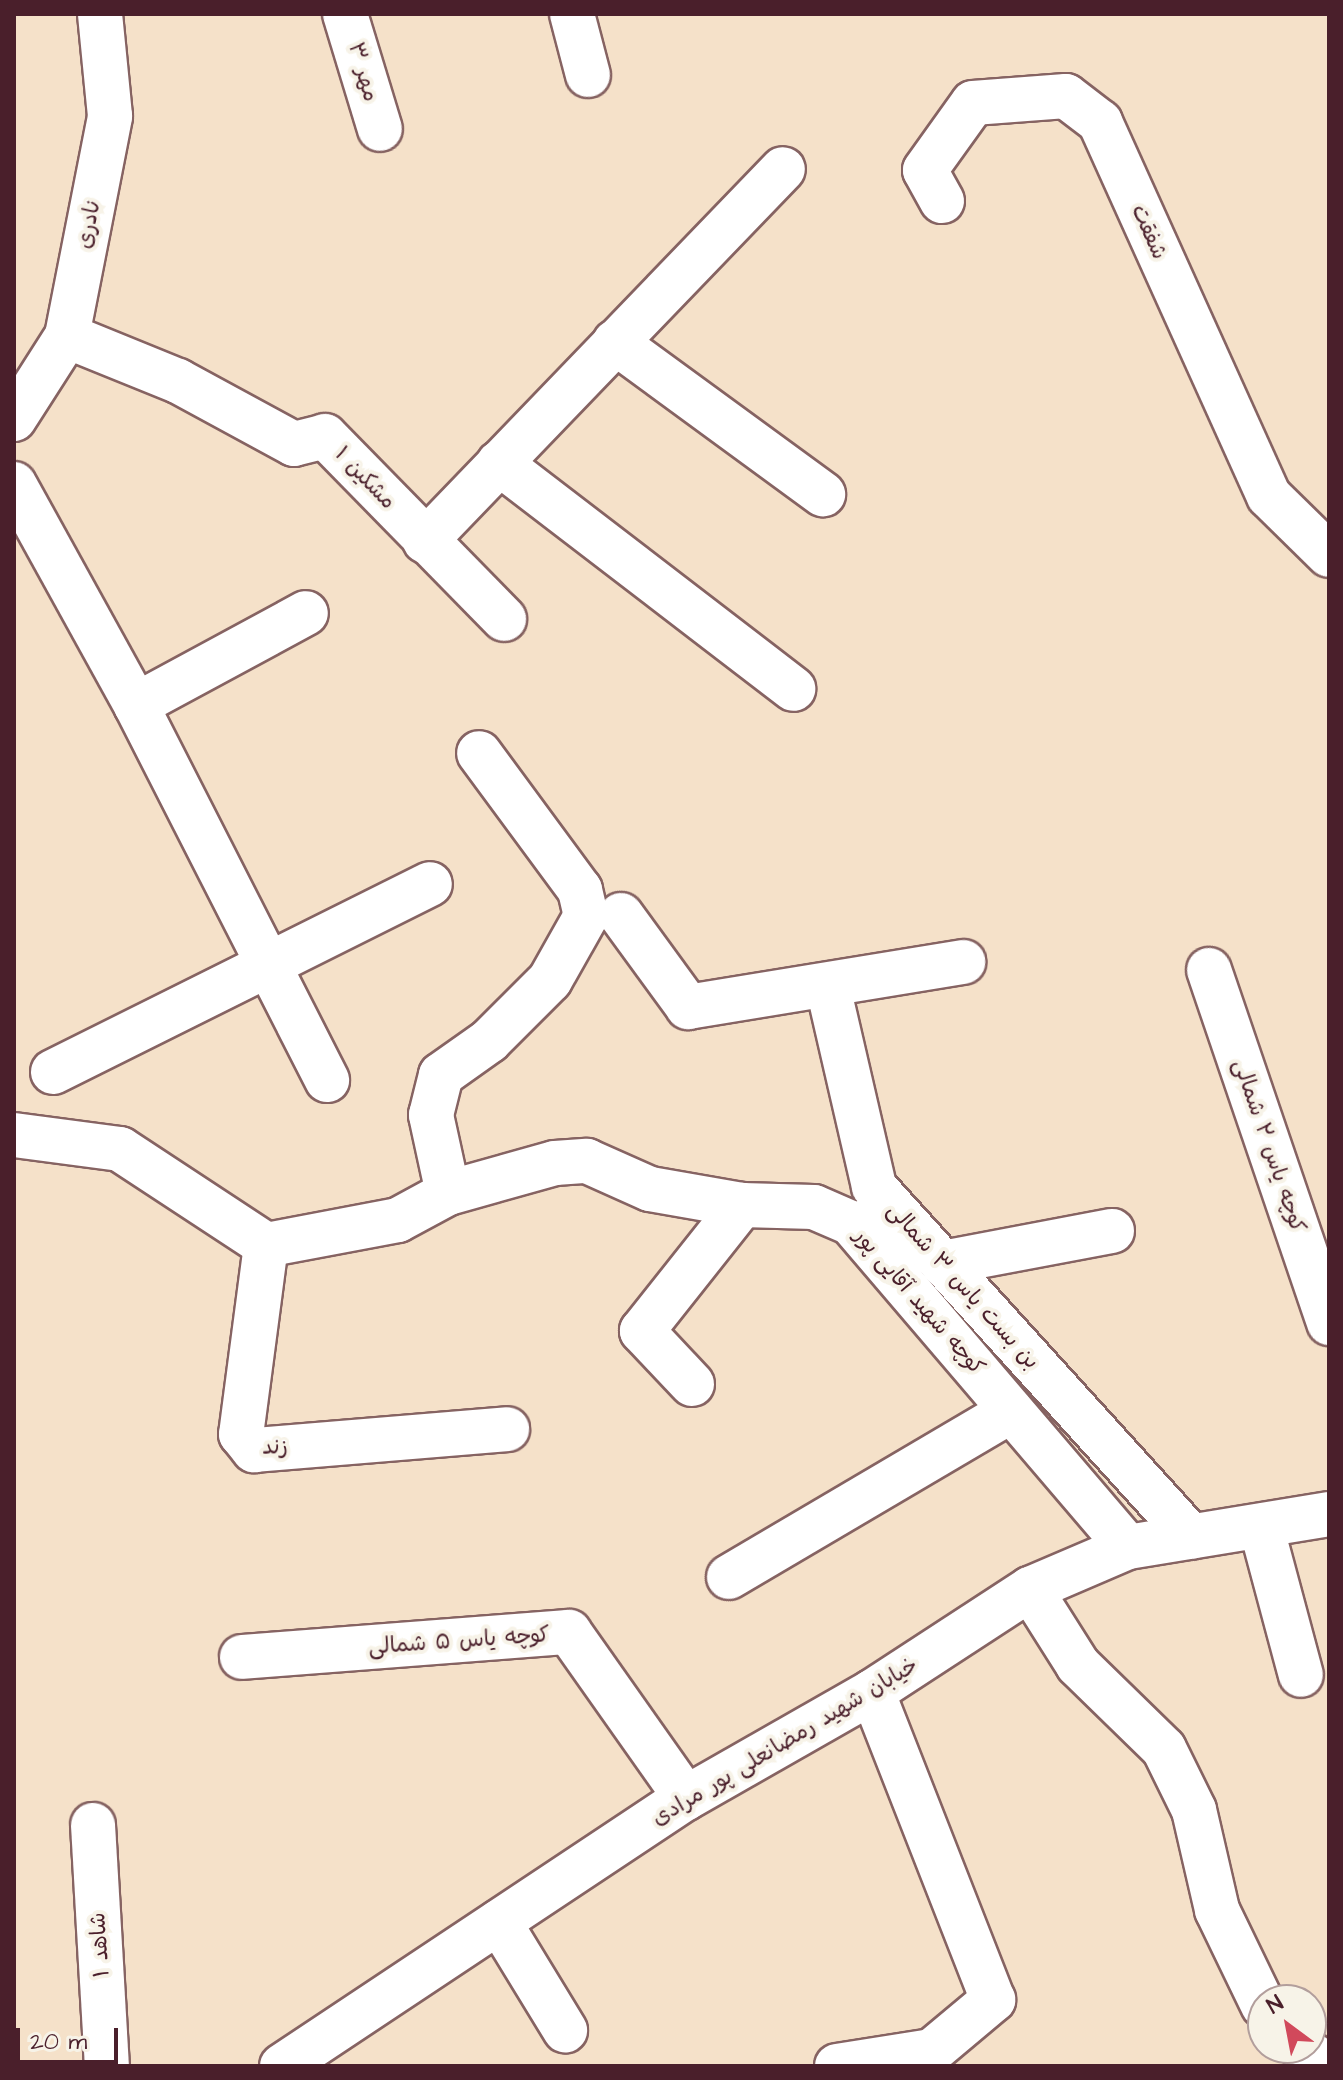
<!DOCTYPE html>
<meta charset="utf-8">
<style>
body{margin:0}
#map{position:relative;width:1343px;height:2080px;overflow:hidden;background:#f5e1c9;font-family:"Architects Daughter","Playpen Sans Arabic",sans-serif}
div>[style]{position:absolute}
.roads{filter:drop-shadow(2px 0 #866362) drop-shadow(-2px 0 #866362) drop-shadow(0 2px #866362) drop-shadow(0 -2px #866362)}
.minor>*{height:44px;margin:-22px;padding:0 22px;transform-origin:22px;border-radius:22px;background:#fff}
span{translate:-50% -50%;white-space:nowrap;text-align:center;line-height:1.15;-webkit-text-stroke:8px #f7f3e8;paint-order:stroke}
.street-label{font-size:22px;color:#4a1f2b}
.frame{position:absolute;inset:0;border:16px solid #4a1f2b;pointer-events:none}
.north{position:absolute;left:1247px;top:1984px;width:80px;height:80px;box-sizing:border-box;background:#f7f3e8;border:2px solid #b29e9c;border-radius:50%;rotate:328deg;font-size:22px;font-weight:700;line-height:32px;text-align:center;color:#4a1f2b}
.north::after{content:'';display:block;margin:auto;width:28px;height:36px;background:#d1495b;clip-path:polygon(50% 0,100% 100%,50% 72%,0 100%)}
.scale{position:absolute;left:16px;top:2028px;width:102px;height:36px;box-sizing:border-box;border:4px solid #4a1f2b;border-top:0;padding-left:10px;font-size:24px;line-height:28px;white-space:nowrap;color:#4a1f2b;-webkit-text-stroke:6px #f7f3e8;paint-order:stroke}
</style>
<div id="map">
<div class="roads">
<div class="minor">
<i style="left:345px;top:14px;width:120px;rotate:73.1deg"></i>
<i style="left:572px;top:14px;width:63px;rotate:75.3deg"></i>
<i style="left:942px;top:201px;width:35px;rotate:-119deg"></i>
<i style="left:925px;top:170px;width:82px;rotate:-54.4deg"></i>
<i style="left:973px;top:103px;width:93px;rotate:-4.3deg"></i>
<i style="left:1066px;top:96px;width:43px;rotate:37.4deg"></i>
<i style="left:1100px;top:122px;width:410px;rotate:65.7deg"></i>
<i style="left:1269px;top:496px;width:84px;rotate:44.5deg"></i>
<i style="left:67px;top:336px;width:120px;rotate:22.1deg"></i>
<i style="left:178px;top:381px;width:132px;rotate:28.5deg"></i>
<i style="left:294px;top:444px;width:32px;rotate:-14deg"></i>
<i style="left:325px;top:436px;width:256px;rotate:45.6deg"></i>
<i style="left:615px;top:342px;width:258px;rotate:36.2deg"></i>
<i style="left:14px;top:419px;width:98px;rotate:-57.4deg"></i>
<i style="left:67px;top:336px;width:224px;rotate:-78.9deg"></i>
<i style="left:110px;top:116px;width:102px;rotate:-95.6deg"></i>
<i style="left:499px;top:463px;width:371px;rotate:37.5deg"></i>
<i style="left:14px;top:484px;width:252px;rotate:61.1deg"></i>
<i style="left:136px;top:705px;width:421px;rotate:63deg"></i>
<i style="left:425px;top:541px;width:516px;rotate:-46.1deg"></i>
<i style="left:136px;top:705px;width:193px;rotate:-28.4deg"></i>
<i style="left:621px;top:915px;width:114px;rotate:53.9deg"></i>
<i style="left:688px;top:1007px;width:279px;rotate:-9.3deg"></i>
<i style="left:1209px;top:970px;width:373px;rotate:71.2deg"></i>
<i style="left:828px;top:987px;width:205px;rotate:77deg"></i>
<i style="left:874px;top:1187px;width:472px;rotate:47.8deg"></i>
<i style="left:53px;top:1072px;width:421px;rotate:-26.5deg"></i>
<i style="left:14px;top:1135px;width:107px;rotate:7.5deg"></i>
<i style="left:120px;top:1149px;width:175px;rotate:33.3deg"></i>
<i style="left:266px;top:1245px;width:134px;rotate:-10.7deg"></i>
<i style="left:398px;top:1220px;width:57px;rotate:-28.4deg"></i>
<i style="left:448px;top:1193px;width:111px;rotate:-15.7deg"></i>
<i style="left:555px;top:1163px;width:32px;rotate:-4deg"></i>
<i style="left:587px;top:1161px;width:69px;rotate:24deg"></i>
<i style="left:650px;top:1189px;width:93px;rotate:9.9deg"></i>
<i style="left:742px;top:1205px;width:72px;rotate:1.6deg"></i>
<i style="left:814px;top:1207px;width:40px;rotate:23.4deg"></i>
<i style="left:851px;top:1223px;width:426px;rotate:49.5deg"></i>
<i style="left:448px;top:1193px;width:80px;rotate:-102.3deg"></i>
<i style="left:431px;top:1115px;width:41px;rotate:-76deg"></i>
<i style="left:441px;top:1075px;width:59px;rotate:-35.3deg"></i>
<i style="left:489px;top:1041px;width:86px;rotate:-45deg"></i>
<i style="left:550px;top:980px;width:73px;rotate:-60.6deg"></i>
<i style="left:586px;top:916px;width:27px;rotate:-103deg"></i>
<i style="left:580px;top:890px;width:170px;rotate:-126.4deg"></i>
<i style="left:266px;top:1245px;width:191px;rotate:97.5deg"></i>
<i style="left:241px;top:1434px;width:21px;rotate:51deg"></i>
<i style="left:254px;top:1450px;width:254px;rotate:-4.7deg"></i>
<i style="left:942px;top:1263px;width:173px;rotate:-10.7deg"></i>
<i style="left:692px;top:1384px;width:73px;rotate:-133.3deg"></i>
<i style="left:642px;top:1331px;width:161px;rotate:-51.6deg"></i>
<i style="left:1261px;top:1526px;width:154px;rotate:75deg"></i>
<i style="left:729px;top:1577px;width:327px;rotate:-30.5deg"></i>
<i style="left:1030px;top:1589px;width:90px;rotate:57.7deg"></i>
<i style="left:1078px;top:1665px;width:120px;rotate:44.3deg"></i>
<i style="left:1164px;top:1749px;width:68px;rotate:63.8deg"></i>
<i style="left:1194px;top:1810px;width:103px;rotate:77deg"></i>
<i style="left:1217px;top:1910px;width:106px;rotate:64.2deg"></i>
<i style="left:242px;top:1657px;width:328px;rotate:-4.4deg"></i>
<i style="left:569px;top:1632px;width:203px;rotate:54.8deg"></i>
<i style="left:93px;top:1825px;width:241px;rotate:86.7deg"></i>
<i style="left:499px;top:1922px;width:127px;rotate:58.6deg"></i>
<i style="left:1302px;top:2048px;width:32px;rotate:35deg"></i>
<i style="left:282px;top:2066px;width:485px;rotate:-33.6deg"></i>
<i style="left:686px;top:1798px;width:214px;rotate:-29.7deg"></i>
<i style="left:872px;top:1692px;width:189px;rotate:-33.1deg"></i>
<i style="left:1030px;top:1589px;width:107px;rotate:-23.2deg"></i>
<i style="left:1128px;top:1547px;width:204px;rotate:-9.3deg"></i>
<i style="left:837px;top:2066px;width:96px;rotate:-9deg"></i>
<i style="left:932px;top:2051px;width:80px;rotate:-39.9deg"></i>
<i style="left:993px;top:2000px;width:331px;rotate:-111.4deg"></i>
</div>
</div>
<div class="street-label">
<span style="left:363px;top:72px;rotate:74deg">مهر ۳</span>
<span style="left:89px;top:224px;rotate:-79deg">نادری</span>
<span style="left:1149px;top:232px;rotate:66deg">شفقت</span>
<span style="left:365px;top:478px;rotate:46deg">مشکین ۱</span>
<span style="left:1269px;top:1146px;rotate:71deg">کوچه یاس ۲ شمالی</span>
<span style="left:963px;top:1286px;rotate:48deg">بن بست یاس ۳ شمالی</span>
<span style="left:919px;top:1302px;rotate:49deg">کوچه شهید آقایی پور</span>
<span style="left:275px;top:1447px;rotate:-2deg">زند</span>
<span style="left:459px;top:1641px;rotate:-4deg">کوچه یاس ۵ شمالی</span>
<span style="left:785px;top:1742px;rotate:-31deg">خیابان شهید رمضانعلی پور مرادی</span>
<span style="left:100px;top:1945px;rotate:-94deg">شاهد ۱</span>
</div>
<div class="frame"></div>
<div class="north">N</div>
<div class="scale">20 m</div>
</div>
